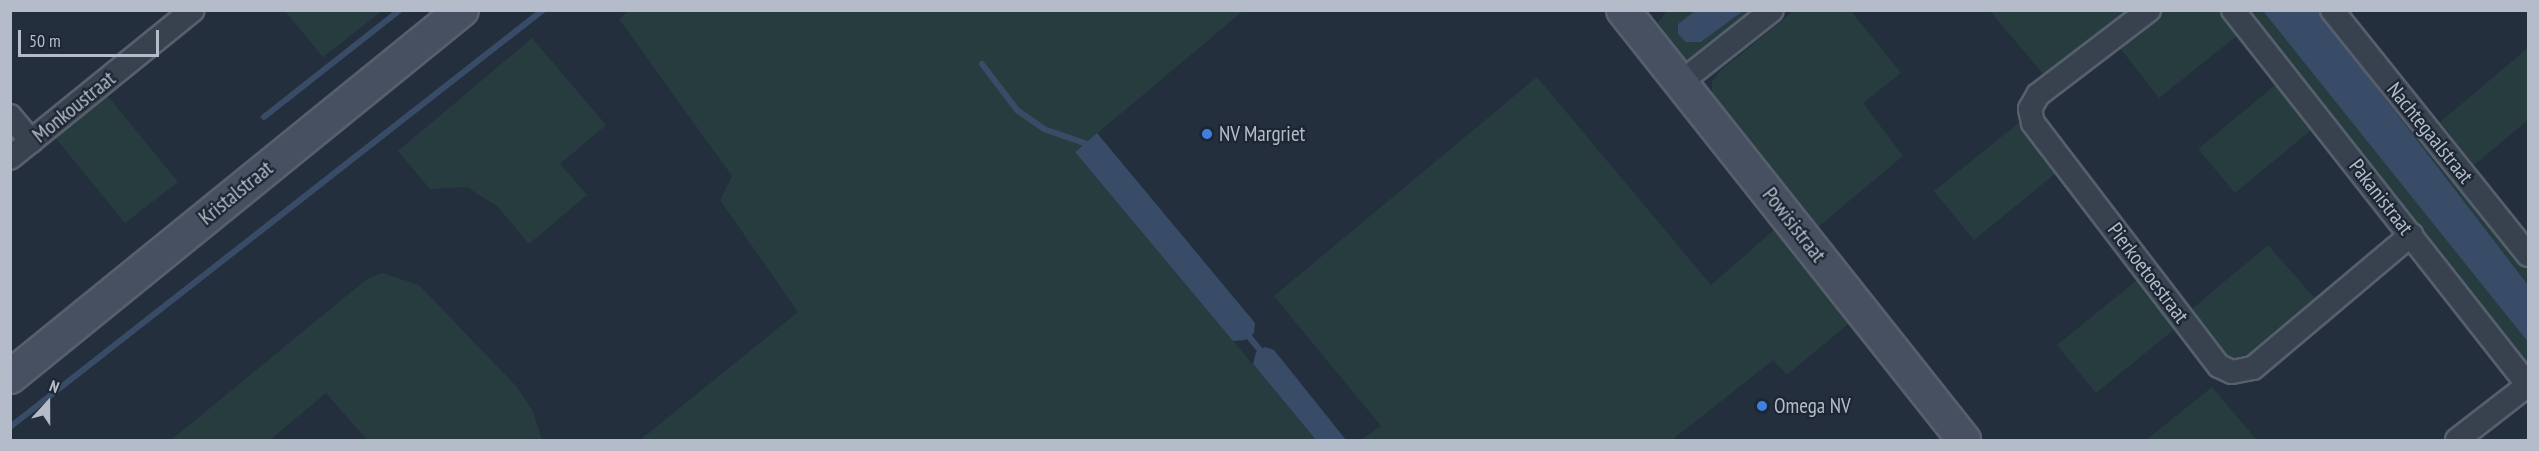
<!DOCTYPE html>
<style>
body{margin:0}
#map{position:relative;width:2539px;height:451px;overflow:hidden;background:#242f3e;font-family:"PT Sans Narrow",sans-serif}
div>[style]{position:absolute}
.green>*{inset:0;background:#263c3f}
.water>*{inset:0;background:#394c67}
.stream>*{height:6px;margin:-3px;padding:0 3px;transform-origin:3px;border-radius:3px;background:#394c67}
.roads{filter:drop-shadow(2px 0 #565f6c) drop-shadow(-2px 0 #565f6c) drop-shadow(0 2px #565f6c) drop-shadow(0 -2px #565f6c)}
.street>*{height:22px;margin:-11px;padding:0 11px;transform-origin:11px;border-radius:11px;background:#38414e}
.secondary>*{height:32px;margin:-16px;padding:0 16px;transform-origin:16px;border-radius:16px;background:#465061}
.dots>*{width:16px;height:16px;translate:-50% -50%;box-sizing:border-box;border:3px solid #1d2633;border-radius:50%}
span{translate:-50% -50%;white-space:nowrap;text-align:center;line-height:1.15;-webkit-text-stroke:4.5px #1d2633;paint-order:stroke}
.street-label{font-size:21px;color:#b4bcc9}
.poi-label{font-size:21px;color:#b4bcc9}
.left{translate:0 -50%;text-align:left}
.frame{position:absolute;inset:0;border:12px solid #b4bcc9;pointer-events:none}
.north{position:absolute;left:18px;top:373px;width:60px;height:60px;-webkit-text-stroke:4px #1d2633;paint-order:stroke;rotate:21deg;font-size:16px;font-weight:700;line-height:24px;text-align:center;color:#b4bcc9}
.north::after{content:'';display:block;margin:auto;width:21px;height:27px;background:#b4bcc9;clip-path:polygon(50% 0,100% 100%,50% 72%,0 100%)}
.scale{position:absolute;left:18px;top:30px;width:141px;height:27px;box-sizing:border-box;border:3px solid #b4bcc9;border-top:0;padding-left:8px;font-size:18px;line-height:21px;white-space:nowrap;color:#b4bcc9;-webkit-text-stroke:4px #1d2633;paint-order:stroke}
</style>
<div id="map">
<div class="green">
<i style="clip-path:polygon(629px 10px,1243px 11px,1075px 152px,1316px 440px,640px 440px,798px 312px,720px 200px,732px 176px,619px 19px)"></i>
<i style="clip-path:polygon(1795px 10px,1851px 11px,1901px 73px,1863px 103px,1903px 156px,1818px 227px,1712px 93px,1712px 82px,1721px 70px)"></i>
<i style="clip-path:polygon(285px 11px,382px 11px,323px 57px)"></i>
<i style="clip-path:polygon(1667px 11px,1695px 11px,1678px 24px,1701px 42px,1743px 11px,1769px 11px,1687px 64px,1660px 32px,1658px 22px)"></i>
<i style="clip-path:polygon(1990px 11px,2138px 11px,2048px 80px)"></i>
<i style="clip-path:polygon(2156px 11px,2226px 11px,2243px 31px,2159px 98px,2116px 43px)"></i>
<i style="clip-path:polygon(2244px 11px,2263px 11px,2411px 193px,2528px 342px,2528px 369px)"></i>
<i style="clip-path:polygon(2318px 11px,2326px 11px,2528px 266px,2528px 285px)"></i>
<i style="clip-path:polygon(532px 38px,606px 125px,560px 164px,587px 195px,529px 244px,498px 207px,467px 187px,430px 189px,398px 151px)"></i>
<i style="clip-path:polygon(2528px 48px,2528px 120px,2474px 165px,2440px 122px)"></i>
<i style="clip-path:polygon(1537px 77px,1711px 285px,1783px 222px,1860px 314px,1787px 375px,1773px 360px,1672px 440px,1361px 440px,1381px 426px,1274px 296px)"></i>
<i style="clip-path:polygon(2280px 81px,2316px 126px,2235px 193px,2198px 149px)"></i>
<i style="clip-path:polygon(106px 94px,178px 182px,125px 223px,54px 136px)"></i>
<i style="clip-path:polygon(2021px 121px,2061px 169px,1974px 240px,1934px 191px)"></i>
<i style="clip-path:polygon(2268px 245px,2320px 304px,2244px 363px,2225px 359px,2187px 313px)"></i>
<i style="clip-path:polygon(382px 273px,419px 285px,517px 387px,533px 411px,542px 440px,367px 440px,326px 393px,270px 440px,171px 440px,367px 279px)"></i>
<i style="clip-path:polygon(2142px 276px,2181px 324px,2096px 393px,2057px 345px)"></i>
<i style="clip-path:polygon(2212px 387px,2257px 440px,2146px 440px)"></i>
</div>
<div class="water">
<i style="clip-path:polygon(1695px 11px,1695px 10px,1743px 11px,1701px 42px,1686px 42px,1678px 34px,1678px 24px)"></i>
<i style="clip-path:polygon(2263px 11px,2318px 11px,2528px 285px,2528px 342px)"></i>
<i style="clip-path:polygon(1097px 133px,1255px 323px,1254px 333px,1245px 340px,1233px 341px,1075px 152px)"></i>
<i style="clip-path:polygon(1265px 347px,1274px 350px,1346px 440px,1316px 440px,1253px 364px,1256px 352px)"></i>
</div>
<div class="stream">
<i style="left:982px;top:64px;width:58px;rotate:52.7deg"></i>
<i style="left:1017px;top:110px;width:33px;rotate:35deg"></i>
<i style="left:1044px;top:129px;width:49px;rotate:19.2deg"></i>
<i style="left:264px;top:117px;width:173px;rotate:-38.2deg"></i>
<i style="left:1246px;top:333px;width:28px;rotate:51deg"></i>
<i style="left:10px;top:427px;width:677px;rotate:-38.04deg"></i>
</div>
<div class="roads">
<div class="street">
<i style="left:2149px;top:10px;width:140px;rotate:142.6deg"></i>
<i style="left:2038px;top:95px;width:16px;rotate:120deg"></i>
<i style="left:2030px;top:109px;width:14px;rotate:78deg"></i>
<i style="left:2033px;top:123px;width:306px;rotate:52.6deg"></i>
<i style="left:2219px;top:366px;width:14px;rotate:25deg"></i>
<i style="left:2232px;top:372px;width:21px;rotate:-11deg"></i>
<i style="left:2253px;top:368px;width:207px;rotate:-40.1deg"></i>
<i style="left:2233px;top:10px;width:477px;rotate:51.8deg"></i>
<i style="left:2332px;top:10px;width:314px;rotate:51.3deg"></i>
<i style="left:1680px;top:83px;width:117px;rotate:-38.4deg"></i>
<i style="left:10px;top:116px;width:33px;rotate:50deg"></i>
<i style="left:10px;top:158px;width:235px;rotate:-39deg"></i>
<i style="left:2457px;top:440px;width:90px;rotate:-37.8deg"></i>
</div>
<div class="secondary">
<i style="left:1623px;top:10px;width:549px;rotate:51.58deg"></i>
<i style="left:10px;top:377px;width:582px;rotate:-39.07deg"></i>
</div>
</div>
<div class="dots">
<i style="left:1207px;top:134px;background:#3f7fe0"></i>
<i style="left:1762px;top:406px;background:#3f7fe0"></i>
</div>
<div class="street-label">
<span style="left:74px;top:107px;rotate:-39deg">Monkoustraat</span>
<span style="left:2430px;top:133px;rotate:51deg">Nachtegaalstraat</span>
<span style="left:236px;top:193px;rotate:-39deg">Kristalstraat</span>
<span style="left:2381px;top:197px;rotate:52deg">Pakanistraat</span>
<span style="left:1794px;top:225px;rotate:52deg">Powisistraat</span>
<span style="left:2148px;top:273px;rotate:53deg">Pierkoetoestraat</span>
</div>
<div class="poi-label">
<span class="left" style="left:1219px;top:134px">NV Margriet</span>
<span class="left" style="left:1774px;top:406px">Omega NV</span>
</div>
<div class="frame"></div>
<div class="north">N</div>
<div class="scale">50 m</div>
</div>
